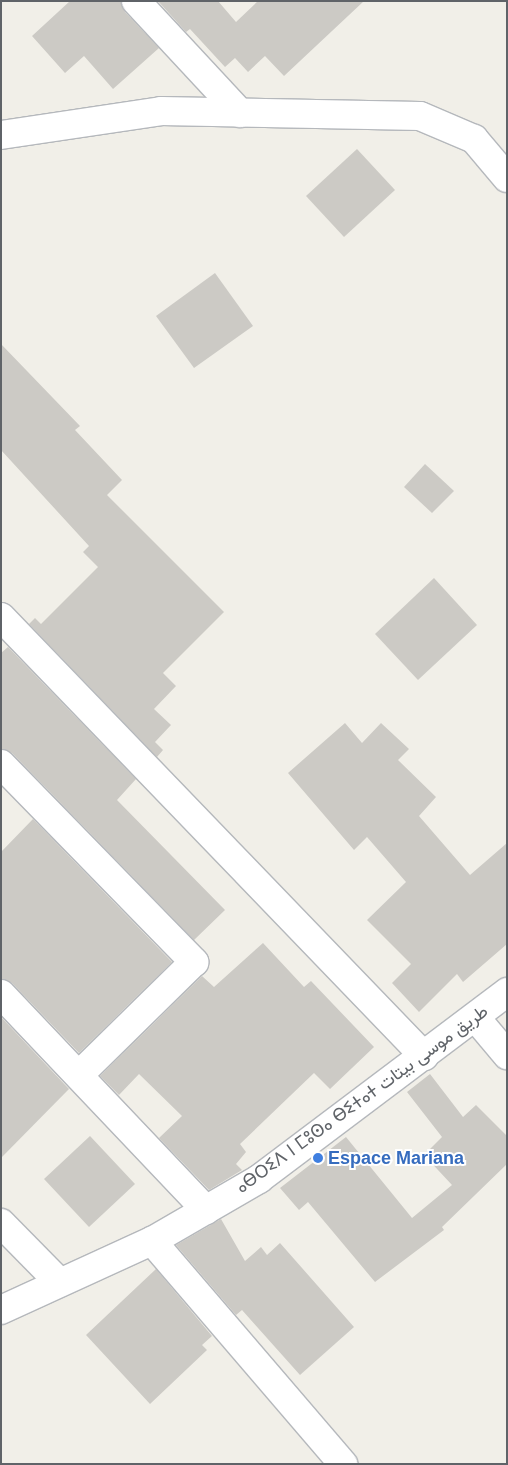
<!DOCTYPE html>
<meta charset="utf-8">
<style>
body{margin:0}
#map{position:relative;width:508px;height:1465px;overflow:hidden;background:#f1efe8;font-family:Helvetica,Vazirmatn,"Noto Sans Tifinagh",sans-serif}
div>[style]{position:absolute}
.building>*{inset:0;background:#cccac5}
.roads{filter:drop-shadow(1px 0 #b5b8bc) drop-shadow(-1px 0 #b5b8bc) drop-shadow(0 1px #b5b8bc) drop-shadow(0 -1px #b5b8bc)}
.minor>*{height:28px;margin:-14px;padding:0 14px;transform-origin:14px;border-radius:14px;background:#fff}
.tertiary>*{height:28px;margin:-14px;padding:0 14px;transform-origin:14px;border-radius:14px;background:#fff}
.dots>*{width:14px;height:14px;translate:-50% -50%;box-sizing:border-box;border:2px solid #fff;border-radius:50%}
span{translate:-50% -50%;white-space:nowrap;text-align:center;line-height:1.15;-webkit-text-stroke:4px #fff;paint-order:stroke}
.street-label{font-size:18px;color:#5f6368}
.shop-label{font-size:18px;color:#366cbe;font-weight:700}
.left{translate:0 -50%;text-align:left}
.frame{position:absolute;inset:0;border:2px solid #5f6368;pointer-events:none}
</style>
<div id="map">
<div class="building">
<i style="clip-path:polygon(70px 1px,121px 1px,125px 12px,159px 48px,113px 89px,84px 56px,65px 73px,32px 36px)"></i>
<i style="clip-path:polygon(158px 1px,218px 1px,236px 22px,258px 1px,364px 1px,284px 76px,265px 56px,248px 72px,235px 58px,225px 67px,190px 29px,186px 32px)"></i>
<i style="clip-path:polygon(357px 149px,395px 190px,344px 237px,306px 196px)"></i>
<i style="clip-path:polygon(215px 273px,253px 326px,194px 368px,156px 316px)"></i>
<i style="clip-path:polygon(1px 344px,80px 426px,75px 430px,122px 480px,107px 495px,224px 612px,163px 673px,176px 686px,154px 709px,171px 725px,155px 742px,163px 750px,157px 757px,29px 624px,35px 618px,41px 624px,98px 567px,83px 552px,89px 546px,1px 450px)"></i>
<i style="clip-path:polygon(425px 464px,454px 491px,432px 513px,404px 487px)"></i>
<i style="clip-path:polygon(434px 578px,477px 625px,418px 680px,375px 634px)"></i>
<i style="clip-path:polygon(8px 647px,136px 779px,117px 800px,225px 910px,194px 940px,12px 753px,1px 749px,1px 653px)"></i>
<i style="clip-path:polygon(345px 723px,362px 743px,381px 723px,409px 749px,398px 760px,436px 797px,419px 816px,470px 875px,507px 843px,507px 944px,463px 982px,457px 974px,419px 1012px,392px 983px,411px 964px,367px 920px,406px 882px,367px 837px,354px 850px,288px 773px)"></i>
<i style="clip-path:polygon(33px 819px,172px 962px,79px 1053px,12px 983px,1px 979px,1px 852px)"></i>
<i style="clip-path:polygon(263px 943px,304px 987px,311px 981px,374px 1047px,330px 1089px,314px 1073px,240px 1144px,246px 1152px,236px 1164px,242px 1170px,209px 1190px,159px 1138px,182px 1116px,139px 1074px,119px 1095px,100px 1076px,202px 976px,214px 987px)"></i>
<i style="clip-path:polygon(1px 1017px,69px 1089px,1px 1158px)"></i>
<i style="clip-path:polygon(430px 1074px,463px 1117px,476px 1105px,507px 1136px,507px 1164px,442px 1227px,444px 1230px,375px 1282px,308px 1202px,299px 1210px,280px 1188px,346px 1137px,412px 1218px,452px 1185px,424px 1155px,442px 1137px,407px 1092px)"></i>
<i style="clip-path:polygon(90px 1136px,135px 1184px,89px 1227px,44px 1179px)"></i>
<i style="clip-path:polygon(221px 1219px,245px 1261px,261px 1247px,267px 1255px,280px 1243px,354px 1327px,300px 1375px,242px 1310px,236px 1315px,176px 1245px)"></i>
<i style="clip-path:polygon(156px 1269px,212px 1336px,202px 1345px,207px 1350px,150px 1404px,86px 1335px)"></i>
</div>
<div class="roads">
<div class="minor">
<i style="left:136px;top:1px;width:153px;rotate:47.1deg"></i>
<i style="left:1px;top:135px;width:162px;rotate:-8.5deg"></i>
<i style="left:161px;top:111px;width:259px;rotate:1.1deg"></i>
<i style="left:420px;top:116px;width:59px;rotate:23.1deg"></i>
<i style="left:474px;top:139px;width:51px;rotate:49.8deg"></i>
<i style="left:1px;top:617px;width:610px;rotate:46.06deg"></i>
<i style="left:1px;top:764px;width:277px;rotate:45.7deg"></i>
<i style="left:194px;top:962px;width:161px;rotate:135.5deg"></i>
<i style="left:1px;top:994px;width:298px;rotate:46.5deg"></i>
<i style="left:475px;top:1017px;width:50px;rotate:49.9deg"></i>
<i style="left:1px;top:1223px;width:83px;rotate:45.5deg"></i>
<i style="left:152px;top:1241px;width:294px;rotate:49.4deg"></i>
</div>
<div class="tertiary">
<i style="left:1px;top:1310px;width:166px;rotate:-24.6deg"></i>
<i style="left:152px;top:1241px;width:124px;rotate:-30.1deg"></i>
<i style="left:259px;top:1179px;width:311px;rotate:-37deg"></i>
</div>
</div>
<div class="dots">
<i style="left:318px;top:1158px;background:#3f7fe0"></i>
</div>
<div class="street-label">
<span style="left:362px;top:1099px;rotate:-36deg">ⴰⴱⵔⵉⴷ ⵏ ⵎⵓⵙⴰ ⴱⵉⵜⴰⵜ طريق موسى بيتات</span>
</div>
<div class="shop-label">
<span class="left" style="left:328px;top:1158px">Espace Mariana</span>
</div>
<div class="frame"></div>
</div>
